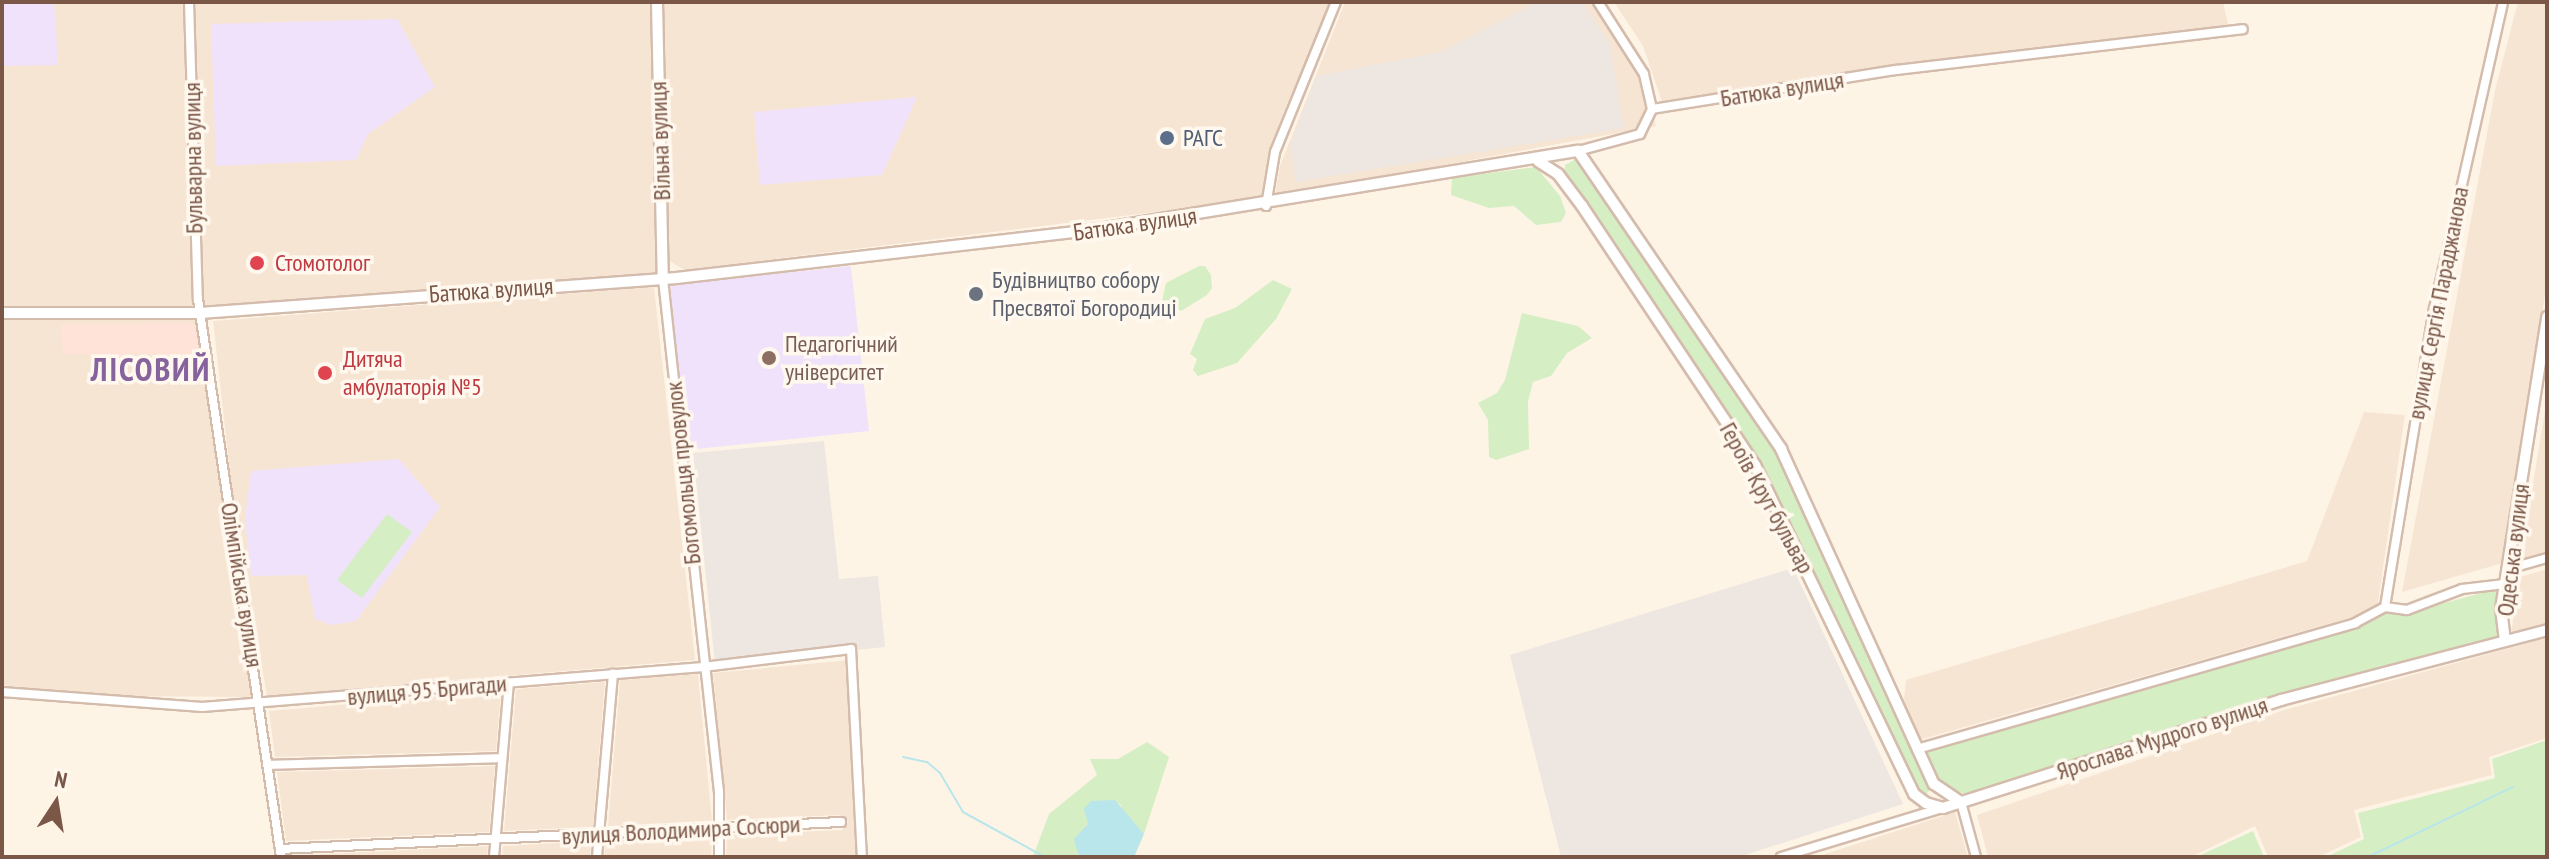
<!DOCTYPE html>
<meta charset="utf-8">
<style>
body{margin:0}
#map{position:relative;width:2549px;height:859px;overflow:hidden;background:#fef4e6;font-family:"PT Sans Narrow",sans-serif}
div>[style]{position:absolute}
.residential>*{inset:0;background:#f7e5d4}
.commercial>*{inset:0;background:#ffe3d9}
.industrial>*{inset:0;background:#eee6e0}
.education>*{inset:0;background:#f1e2fb}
.green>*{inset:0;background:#d6eec3}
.water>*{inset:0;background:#b8e6ea}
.stream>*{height:2px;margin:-1px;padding:0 1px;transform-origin:1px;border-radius:1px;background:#b8e6ea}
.roads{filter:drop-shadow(2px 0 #d4bcad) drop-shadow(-2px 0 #d4bcad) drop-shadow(0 2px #d4bcad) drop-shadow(0 -2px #d4bcad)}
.minor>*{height:8px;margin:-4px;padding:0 4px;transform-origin:4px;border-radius:4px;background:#fff}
.tertiary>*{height:10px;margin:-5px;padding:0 5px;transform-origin:5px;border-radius:5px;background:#fff}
.dots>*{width:22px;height:22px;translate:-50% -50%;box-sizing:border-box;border:4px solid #fff8ee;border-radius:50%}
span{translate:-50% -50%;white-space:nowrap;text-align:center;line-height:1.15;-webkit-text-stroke:7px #fff8ee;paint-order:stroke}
.street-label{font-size:24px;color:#7b5748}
.service-label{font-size:24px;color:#4e5e75}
.left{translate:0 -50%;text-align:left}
.health-label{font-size:24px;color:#be3a42}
.worship-label{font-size:24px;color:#5b616d}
.education-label{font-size:24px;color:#785e54}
.district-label{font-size:32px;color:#87639e;font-weight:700;letter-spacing:2px}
.frame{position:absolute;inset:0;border:4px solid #7b5748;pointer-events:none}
.north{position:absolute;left:16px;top:763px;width:80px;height:80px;-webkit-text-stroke:6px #fff8ee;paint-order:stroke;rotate:12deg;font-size:22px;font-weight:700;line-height:32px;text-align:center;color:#7b5748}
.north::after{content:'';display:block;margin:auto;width:28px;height:36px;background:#7b5748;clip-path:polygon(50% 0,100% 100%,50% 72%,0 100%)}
</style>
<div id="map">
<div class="residential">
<i style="clip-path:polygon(2px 2px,185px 2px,192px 307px,2px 307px)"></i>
<i style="clip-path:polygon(194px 2px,653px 2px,657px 273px,201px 306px)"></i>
<i style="clip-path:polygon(662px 2px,1330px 2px,1280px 121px,1261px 199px,684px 270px,665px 258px)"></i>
<i style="clip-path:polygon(1345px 2px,1600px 2px,1643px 85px,1656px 126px,1275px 196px,1280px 166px)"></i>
<i style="clip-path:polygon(1614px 2px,2223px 2px,2229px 28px,1663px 105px,1643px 46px)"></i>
<i style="clip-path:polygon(2518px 2px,2547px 2px,2547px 282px,2503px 563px,2402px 592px,2495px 90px)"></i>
<i style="clip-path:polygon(654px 287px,695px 660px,267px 696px,234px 509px,213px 321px)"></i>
<i style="clip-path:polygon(199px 317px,252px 697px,106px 696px,2px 685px,2px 319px)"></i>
<i style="clip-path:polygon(2547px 399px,2547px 554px,2520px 561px)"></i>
<i style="clip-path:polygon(2364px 412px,2405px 415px,2377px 610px,1919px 740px,1904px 699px,1906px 680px,2307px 561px)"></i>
<i style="clip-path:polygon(2547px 569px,2547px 624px,2511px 633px,2520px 577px)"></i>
<i style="clip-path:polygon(2547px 638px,2547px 738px,2489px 757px,2492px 775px,2354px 810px,2361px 837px,2318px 857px,2268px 857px,2255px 826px,2191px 857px,1988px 857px,1977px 815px,2284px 710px)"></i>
<i style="clip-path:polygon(850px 660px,856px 857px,726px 857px,727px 835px,842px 830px,848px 822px,840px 815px,727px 820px,713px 673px)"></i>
<i style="clip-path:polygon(698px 674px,712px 821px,608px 826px,620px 680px)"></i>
<i style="clip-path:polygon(605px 682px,593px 827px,504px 831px,516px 689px)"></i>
<i style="clip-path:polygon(501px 691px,496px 751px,275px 757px,269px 711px)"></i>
<i style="clip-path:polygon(495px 766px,489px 832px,286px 841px,277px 772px)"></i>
<i style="clip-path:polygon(1955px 812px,1968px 857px,1816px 857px)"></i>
<i style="clip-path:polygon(712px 836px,711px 857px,604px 857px,606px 841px)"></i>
<i style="clip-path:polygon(591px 841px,590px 857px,502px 857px,503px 846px)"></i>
<i style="clip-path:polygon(488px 846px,487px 857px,288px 856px,345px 853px)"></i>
</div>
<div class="commercial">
<i style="clip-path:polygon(198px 323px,197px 357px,128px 353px,127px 369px,110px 366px,109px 354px,63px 354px,61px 325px)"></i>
</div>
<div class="industrial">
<i style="clip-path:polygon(1537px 2px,1582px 2px,1610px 45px,1624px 128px,1296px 182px,1290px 147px,1316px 76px,1440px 52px)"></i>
<i style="clip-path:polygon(824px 441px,839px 579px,878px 576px,885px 647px,715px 664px,693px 453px)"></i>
<i style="clip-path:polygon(1793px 568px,1903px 804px,1739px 857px,1561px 857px,1510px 655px)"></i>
</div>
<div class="education">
<i style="clip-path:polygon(2px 2px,54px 2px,58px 65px,2px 66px)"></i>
<i style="clip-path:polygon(397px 19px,435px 87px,368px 134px,356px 160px,216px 166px,211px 24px)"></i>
<i style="clip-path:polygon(917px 97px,882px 175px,760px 185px,754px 112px)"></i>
<i style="clip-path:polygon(851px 266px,869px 431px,687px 450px,670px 285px)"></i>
<i style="clip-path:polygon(399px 459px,440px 507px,356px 621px,332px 625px,315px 619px,307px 575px,251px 576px,245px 518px,251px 471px)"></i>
</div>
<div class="green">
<i style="clip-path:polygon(1576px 159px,1585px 164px,1778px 451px,1930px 789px,1924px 798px,1758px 462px,1565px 172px,1565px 165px)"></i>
<i style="clip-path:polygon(1536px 167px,1560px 196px,1566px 213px,1561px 222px,1536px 225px,1514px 206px,1489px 208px,1451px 195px,1452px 178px)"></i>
<i style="clip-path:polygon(1199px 266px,1205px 266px,1211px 275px,1212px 288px,1207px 295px,1181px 311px,1162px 301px,1166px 283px)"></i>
<i style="clip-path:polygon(1273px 280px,1292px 289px,1276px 319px,1237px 363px,1198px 376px,1193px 370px,1197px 359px,1190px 354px,1205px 319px,1235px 308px)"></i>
<i style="clip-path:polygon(1522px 313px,1578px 326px,1592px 338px,1567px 353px,1551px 376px,1533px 382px,1528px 401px,1529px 449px,1496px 460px,1489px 457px,1488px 420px,1478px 403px,1497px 393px,1505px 380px)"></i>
<i style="clip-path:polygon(387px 514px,412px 532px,362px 598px,337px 580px)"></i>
<i style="clip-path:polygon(2500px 588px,2497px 637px,2489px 641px,2264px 700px,1986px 788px,1966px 794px,1943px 786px,1923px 752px,2356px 626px,2385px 612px,2407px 613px)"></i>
<i style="clip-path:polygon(2547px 740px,2547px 857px,2326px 857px,2364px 839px,2358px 813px,2495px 778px,2492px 759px)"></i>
<i style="clip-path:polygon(1147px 742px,1169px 757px,1144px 834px,1126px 818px,1120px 804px,1107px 801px,1094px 803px,1087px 813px,1088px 824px,1076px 843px,1079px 857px,1027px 857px,1034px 854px,1049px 814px,1097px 775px,1090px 759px,1118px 759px)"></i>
<i style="clip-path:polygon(2253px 831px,2264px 857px,2196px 857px)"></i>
</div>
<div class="water">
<i style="clip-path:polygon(1115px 800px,1144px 834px,1134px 857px,1079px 857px,1074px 839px,1088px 824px,1084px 809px,1091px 801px)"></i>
</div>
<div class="stream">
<i style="left:903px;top:757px;width:25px;rotate:12deg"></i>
<i style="left:927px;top:762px;width:17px;rotate:40deg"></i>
<i style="left:940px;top:773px;width:45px;rotate:59.5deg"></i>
<i style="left:963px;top:812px;width:94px;rotate:28.8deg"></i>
<i style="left:2368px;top:857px;width:161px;rotate:-25.8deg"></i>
</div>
<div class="roads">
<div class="minor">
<i style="left:189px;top:2px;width:297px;rotate:88.3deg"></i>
<i style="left:198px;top:299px;width:564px;rotate:81.54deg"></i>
<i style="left:1652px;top:109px;width:247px;rotate:-9.1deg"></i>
<i style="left:1896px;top:70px;width:349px;rotate:-6.7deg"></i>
<i style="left:1578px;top:151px;width:64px;rotate:-15.3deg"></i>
<i style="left:1640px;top:134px;width:28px;rotate:-64deg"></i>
<i style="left:1652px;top:109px;width:36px;rotate:-103deg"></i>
<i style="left:1644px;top:74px;width:85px;rotate:-122.6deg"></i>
<i style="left:1266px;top:206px;width:55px;rotate:-80.5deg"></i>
<i style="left:1275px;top:152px;width:162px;rotate:-67.9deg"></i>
<i style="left:663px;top:279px;width:516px;rotate:83.77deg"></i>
<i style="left:719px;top:792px;width:65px;rotate:90deg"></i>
<i style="left:2508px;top:569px;width:41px;rotate:-15.8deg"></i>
<i style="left:2385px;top:607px;width:302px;rotate:-80.7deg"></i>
<i style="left:2434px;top:309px;width:315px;rotate:-77.3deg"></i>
<i style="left:2px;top:692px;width:201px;rotate:4.3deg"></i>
<i style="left:202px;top:707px;width:503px;rotate:-4.56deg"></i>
<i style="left:703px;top:667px;width:149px;rotate:-6.9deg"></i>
<i style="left:851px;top:649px;width:208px;rotate:87deg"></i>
<i style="left:1917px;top:749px;width:456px;rotate:-16deg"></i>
<i style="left:2355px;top:623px;width:34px;rotate:-28deg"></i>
<i style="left:2385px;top:607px;width:22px;rotate:8deg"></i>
<i style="left:2407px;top:610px;width:59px;rotate:-20.9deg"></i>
<i style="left:2462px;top:589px;width:43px;rotate:-6.6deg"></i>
<i style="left:269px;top:765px;width:233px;rotate:-1.7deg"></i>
<i style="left:1961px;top:802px;width:57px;rotate:74.7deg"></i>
<i style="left:280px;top:849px;width:562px;rotate:-2.76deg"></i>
<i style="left:494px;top:857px;width:175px;rotate:-85.1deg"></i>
<i style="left:597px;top:857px;width:184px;rotate:-85deg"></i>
<i style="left:1781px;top:857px;width:168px;rotate:-16.9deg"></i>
</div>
<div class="tertiary">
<i style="left:657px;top:2px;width:277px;rotate:88.8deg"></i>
<i style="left:1538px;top:161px;width:24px;rotate:33deg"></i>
<i style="left:1558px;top:174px;width:40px;rotate:53deg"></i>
<i style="left:1582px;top:206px;width:311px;rotate:56.3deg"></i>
<i style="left:1755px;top:465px;width:365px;rotate:64.2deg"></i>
<i style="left:1914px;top:794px;width:15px;rotate:37deg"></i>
<i style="left:1926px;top:803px;width:18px;rotate:16deg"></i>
<i style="left:1943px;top:808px;width:355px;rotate:-17.7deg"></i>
<i style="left:2281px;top:700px;width:275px;rotate:-14.7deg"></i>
<i style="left:2px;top:313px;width:198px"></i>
<i style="left:200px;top:313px;width:478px;rotate:-4.2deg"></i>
<i style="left:677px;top:278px;width:420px;rotate:-6.6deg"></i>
<i style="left:1094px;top:230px;width:490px;rotate:-9.3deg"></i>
<i style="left:1578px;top:151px;width:361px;rotate:55.7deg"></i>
<i style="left:1781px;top:449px;width:368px;rotate:65.5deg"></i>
<i style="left:1934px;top:784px;width:32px;rotate:34deg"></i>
<i style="left:2505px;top:641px;width:32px;rotate:-97deg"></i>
<i style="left:2501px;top:609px;width:296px;rotate:-81deg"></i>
</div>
</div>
<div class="dots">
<i style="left:1167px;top:138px;background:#5c6f8a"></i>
<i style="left:257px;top:263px;background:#e0444e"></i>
<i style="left:976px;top:294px;background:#6b7280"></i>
<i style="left:769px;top:358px;background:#8d6e63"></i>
<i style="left:325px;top:373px;background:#e0444e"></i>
</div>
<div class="street-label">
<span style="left:1782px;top:89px;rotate:-9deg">Батюка вулиця</span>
<span style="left:660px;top:141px;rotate:-92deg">Вільна вулиця</span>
<span style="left:193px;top:158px;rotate:-91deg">Бульварна вулиця</span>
<span style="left:1135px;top:224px;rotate:-8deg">Батюка вулиця</span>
<span style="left:491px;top:290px;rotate:-4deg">Батюка вулиця</span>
<span style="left:2438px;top:303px;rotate:-79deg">вулиця Сергія Параджанова</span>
<span style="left:683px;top:473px;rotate:-96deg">Богомольця провулок</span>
<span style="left:1767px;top:498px;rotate:61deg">Героїв Крут бульвар</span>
<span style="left:2513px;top:550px;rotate:-83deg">Одеська вулиця</span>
<span style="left:242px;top:585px;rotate:81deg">Олімпійська вулиця</span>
<span style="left:427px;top:690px;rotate:-5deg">вулиця 95 Бригади</span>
<span style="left:2162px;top:738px;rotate:-18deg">Ярослава Мудрого вулиця</span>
<span style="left:681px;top:830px;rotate:-3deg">вулиця Володимира Сосюри</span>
</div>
<div class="service-label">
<span class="left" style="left:1183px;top:138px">РАГС</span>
</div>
<div class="health-label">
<span class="left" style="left:275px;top:263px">Стомотолог</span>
<span class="left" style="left:343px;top:373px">Дитяча<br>амбулаторія №5</span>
</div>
<div class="worship-label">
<span class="left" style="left:992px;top:294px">Будівництво собору<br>Пресвятої Богородиці</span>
</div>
<div class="education-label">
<span class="left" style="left:785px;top:358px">Педагогічний<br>університет</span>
</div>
<div class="district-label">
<span style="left:151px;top:369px">ЛІСОВИЙ</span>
</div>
<div class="frame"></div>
<div class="north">N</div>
</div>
